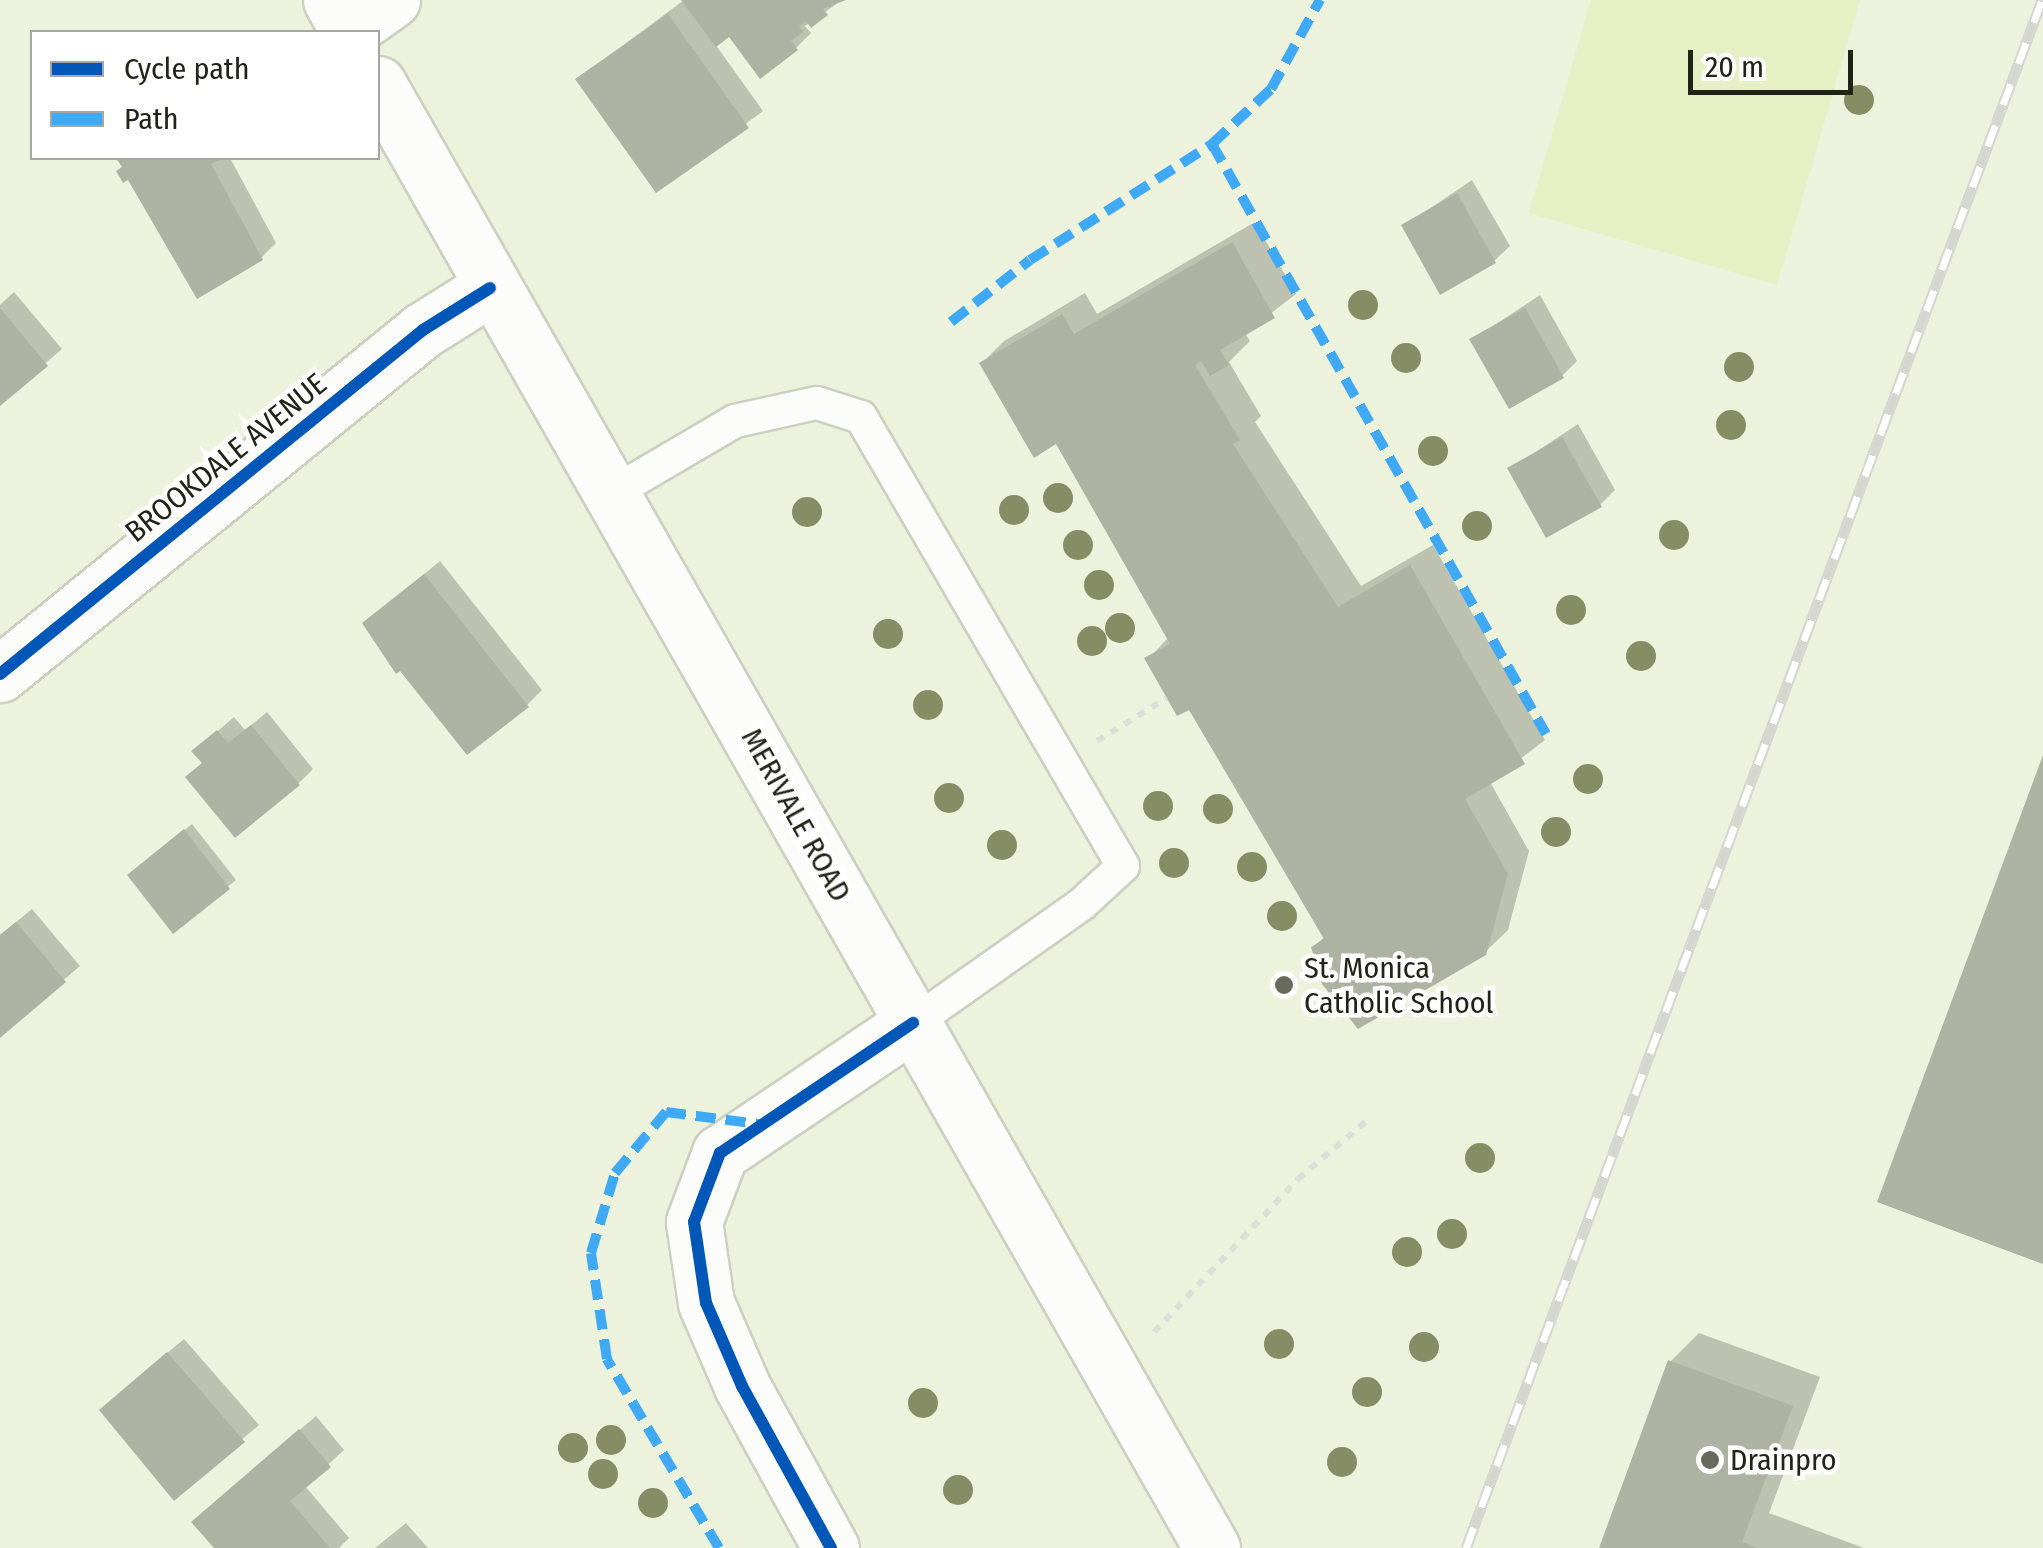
<!DOCTYPE html>
<style>
body{margin:0}
#map{position:relative;width:2043px;height:1548px;overflow:hidden;background:#edf2dd;font-family:"Fira Sans Condensed",sans-serif}
div>[style]{position:absolute}
.green>*{inset:0;background:#e6f0c5}
.shadow>*{inset:0;background:#0003}
.building>*{inset:0;background:#aeb2a3}
.path>*{height:6px;margin-top:-3px;transform-origin:0;background:repeating-linear-gradient(90deg,#ddded8 0 8px,transparent 0 16px)}
.roads{filter:drop-shadow(2px 0 #ccd0c1) drop-shadow(-2px 0 #ccd0c1) drop-shadow(0 2px #ccd0c1) drop-shadow(0 -2px #ccd0c1)}
.lane>*{height:32px;margin:-16px;padding:0 16px;transform-origin:16px;border-radius:16px;background:#fcfdfa}
.street>*{height:55px;margin:-27.5px;padding:0 27.5px;transform-origin:27.5px;border-radius:27.5px;background:#fcfdfa}
.secondary>*{height:55px;margin:-27.5px;padding:0 27.5px;transform-origin:27.5px;border-radius:27.5px;background:#fcfdfa}
.rail>*{height:11px;margin-top:-5.5px;transform-origin:0;background:repeating-linear-gradient(90deg,#fff 0 22px,#d4d6cf 0 44px);box-sizing:border-box;border-block:2px solid #d4d6cf}
.quiet>*{height:10px;margin-top:-5px;transform-origin:0;background:repeating-linear-gradient(90deg,#3fa9f5 0 20px,transparent 0 30px)}
.cycleway>*{height:12px;margin:-6px;padding:0 6px;transform-origin:6px;border-radius:6px;background:#0057b8}
.trees>*{width:30px;height:30px;margin:-15px;border-radius:50%;background:#868c64}
.dots>*{width:28px;height:28px;translate:-50% -50%;box-sizing:border-box;border:5px solid #fff;border-radius:50%}
span{translate:-50% -50%;white-space:nowrap;text-align:center;line-height:1.15;-webkit-text-stroke:9px #fff;paint-order:stroke}
.street-label{font-size:30px;color:#202316}
.poi-label{font-size:30px;color:#202316}
.left{translate:0 -50%;text-align:left}
.legend{position:absolute;left:30px;top:30px;width:350px;height:130px;box-sizing:border-box;background:#fff;border:2px solid #a6a7a2;margin:0;padding:12px 18px;list-style:none;font-size:30px;color:#202316}
.legend li{display:flex;align-items:center;gap:20px;height:50px}
.legend b{width:50px;border:2px solid #a6a7a2}
.scale{position:absolute;left:1688px;top:50px;width:165px;height:45px;box-sizing:border-box;border:5px solid #202316;border-top:0;padding-left:12px;font-size:30px;line-height:35px;white-space:nowrap;color:#202316;-webkit-text-stroke:8px #fff;paint-order:stroke}
</style>
<div id="map">
<div class="green">
<i style="clip-path:polygon(1591px 0,1860px 0,1777px 285px,1529px 213px)"></i>
</div>
<div class="shadow">
<i style="clip-path:polygon(684px 0,842px 0,805px 26px,811px 33px,796px 48px,730px 33px,715px 44px,763px 111px,657px 190px,578px 79px)"></i>
<i style="clip-path:polygon(119px 158px,230px 158px,276px 243px,261px 258px)"></i>
<i style="clip-path:polygon(1472px 180px,1510px 246px,1494px 261px,1404px 226px)"></i>
<i style="clip-path:polygon(1255px 222px,1296px 294px,1245px 333px,1250px 341px,1229px 362px,1261px 416px,1255px 422px,1361px 586px,1433px 545px,1545px 740px,1490px 782px,1529px 851px,1508px 930px,1484px 953px,1359px 1026px,1329px 992px,1314px 947px,1325px 936px,1190px 706px,1148px 659px,1169px 637px,1057px 441px,982px 363px,1004px 341px,1085px 293px,1097px 314px)"></i>
<i style="clip-path:polygon(14px 292px,62px 349px,0 402px,0 305px)"></i>
<i style="clip-path:polygon(1540px 295px,1577px 361px,1562px 376px,1472px 340px)"></i>
<i style="clip-path:polygon(1578px 424px,1615px 490px,1600px 505px,1510px 469px)"></i>
<i style="clip-path:polygon(440px 561px,542px 690px,527px 705px,365px 623px)"></i>
<i style="clip-path:polygon(267px 712px,313px 769px,298px 784px,204px 762px,195px 751px,234px 717px,245px 730px)"></i>
<i style="clip-path:polygon(192px 824px,236px 880px,174px 930px,137px 868px)"></i>
<i style="clip-path:polygon(32px 909px,80px 966px,0 1034px,0 935px)"></i>
<i style="clip-path:polygon(1699px 1333px,1820px 1377px,1769px 1513px,1864px 1548px,1601px 1548px,1670px 1362px)"></i>
<i style="clip-path:polygon(184px 1339px,259px 1425px,174px 1497px,117px 1395px)"></i>
<i style="clip-path:polygon(316px 1416px,344px 1450px,305px 1486px,349px 1538px,339px 1548px,217px 1548px,210px 1507px)"></i>
<i style="clip-path:polygon(406px 1523px,428px 1548px,375px 1548px)"></i>
</div>
<div class="building">
<i style="clip-path:polygon(681px 0,846px 0,823px 9px,828px 15px,811px 28px,806px 21px,799px 26px,803px 32px,791px 41px,798px 50px,760px 79px,729px 37px,716px 47px)"></i>
<i style="clip-path:polygon(668px 14px,749px 128px,656px 193px,575px 79px)"></i>
<i style="clip-path:polygon(116px 158px,223px 158px,211px 164px,263px 260px,197px 299px,128px 180px,123px 183px,116px 171px,122px 167px)"></i>
<i style="clip-path:polygon(1457px 193px,1496px 263px,1440px 295px,1401px 225px)"></i>
<i style="clip-path:polygon(1232px 242px,1275px 318px,1220px 350px,1229px 365px,1210px 376px,1201px 361px,1195px 365px,1240px 440px,1233px 444px,1338px 607px,1410px 565px,1525px 764px,1465px 799px,1508px 874px,1486px 955px,1358px 1029px,1322px 984px,1311px 947px,1324px 939px,1189px 710px,1177px 716px,1144px 658px,1170px 644px,1056px 444px,1034px 458px,979px 363px,1062px 314px,1074px 334px)"></i>
<i style="clip-path:polygon(0 308px,48px 366px,0 406px)"></i>
<i style="clip-path:polygon(1525px 308px,1564px 378px,1509px 409px,1469px 339px)"></i>
<i style="clip-path:polygon(1562px 437px,1602px 507px,1546px 538px,1507px 468px)"></i>
<i style="clip-path:polygon(424px 574px,529px 707px,467px 755px,400px 671px,396px 674px,362px 623px)"></i>
<i style="clip-path:polygon(251px 725px,300px 785px,235px 838px,185px 777px,202px 763px,191px 751px,217px 730px,228px 743px)"></i>
<i style="clip-path:polygon(2043px 755px,2043px 1264px,1877px 1202px)"></i>
<i style="clip-path:polygon(184px 829px,230px 889px,173px 934px,127px 875px)"></i>
<i style="clip-path:polygon(16px 922px,66px 982px,0 1038px,0 935px)"></i>
<i style="clip-path:polygon(167px 1352px,245px 1442px,174px 1501px,99px 1410px)"></i>
<i style="clip-path:polygon(1668px 1360px,1793px 1406px,1742px 1542px,1758px 1548px,1599px 1548px)"></i>
<i style="clip-path:polygon(299px 1429px,331px 1467px,290px 1501px,330px 1548px,214px 1548px,191px 1522px)"></i>
</div>
<div class="path">
<i style="left:1097px;top:741px;width:82px;rotate:-31.6deg"></i>
<i style="left:1154px;top:1332px;width:210px;rotate:-46.7deg"></i>
<i style="left:1298px;top:1179px;width:93px;rotate:-40.2deg"></i>
</div>
<div class="roads">
<div class="lane">
<i style="left:614px;top:492px;width:140px;rotate:-30.4deg"></i>
<i style="left:735px;top:421px;width:84px;rotate:-12.4deg"></i>
<i style="left:817px;top:403px;width:46px;rotate:17.7deg"></i>
<i style="left:861px;top:417px;width:520px;rotate:59.74deg"></i>
<i style="left:1123px;top:866px;width:56px;rotate:137.2deg"></i>
<i style="left:1082px;top:904px;width:207px;rotate:144.8deg"></i>
</div>
<div class="street">
<i style="left:348px;top:31px;width:54px;rotate:-35.2deg"></i>
<i style="left:0;top:674px;width:545px;rotate:-39.12deg"></i>
<i style="left:423px;top:330px;width:79px;rotate:-32.1deg"></i>
</div>
<div class="secondary">
<i style="left:331px;top:0;width:37px;rotate:61deg"></i>
<i style="left:378px;top:84px;width:1685px;rotate:60.33deg"></i>
<i style="left:831px;top:1548px;width:185px;rotate:-118.8deg"></i>
<i style="left:742px;top:1386px;width:90px;rotate:-113.4deg"></i>
<i style="left:706px;top:1303px;width:82px;rotate:-98.4deg"></i>
<i style="left:694px;top:1222px;width:74px;rotate:-69.4deg"></i>
<i style="left:720px;top:1153px;width:233px;rotate:-34deg"></i>
</div>
</div>
<div class="rail">
<i style="left:1466px;top:1548px;width:1652px;rotate:-69.59deg"></i>
</div>
<div class="quiet">
<i style="left:1212px;top:144px;width:81px;rotate:-43deg"></i>
<i style="left:1271px;top:89px;width:102px;rotate:-61.2deg"></i>
<i style="left:951px;top:322px;width:100px;rotate:-38.1deg"></i>
<i style="left:1030px;top:260px;width:216px;rotate:-32.5deg"></i>
<i style="left:1212px;top:144px;width:678px;rotate:60.49deg"></i>
<i style="left:719px;top:1548px;width:220px;rotate:-120.7deg"></i>
<i style="left:607px;top:1359px;width:107px;rotate:-98.6deg"></i>
<i style="left:591px;top:1253px;width:84px;rotate:-73.3deg"></i>
<i style="left:615px;top:1173px;width:80px;rotate:-50.1deg"></i>
<i style="left:666px;top:1112px;width:94px;rotate:7.4deg"></i>
</div>
<div class="cycleway">
<i style="left:0;top:674px;width:545px;rotate:-39.12deg"></i>
<i style="left:423px;top:330px;width:79px;rotate:-32.1deg"></i>
<i style="left:831px;top:1548px;width:185px;rotate:-118.8deg"></i>
<i style="left:742px;top:1386px;width:90px;rotate:-113.4deg"></i>
<i style="left:706px;top:1303px;width:82px;rotate:-98.4deg"></i>
<i style="left:694px;top:1222px;width:74px;rotate:-69.4deg"></i>
<i style="left:720px;top:1153px;width:233px;rotate:-34deg"></i>
</div>
<div class="trees">
<i style="left:1859px;top:100px"></i>
<i style="left:1363px;top:305px"></i>
<i style="left:1406px;top:358px"></i>
<i style="left:1739px;top:367px"></i>
<i style="left:1731px;top:425px"></i>
<i style="left:1433px;top:451px"></i>
<i style="left:1058px;top:498px"></i>
<i style="left:1014px;top:510px"></i>
<i style="left:807px;top:512px"></i>
<i style="left:1477px;top:526px"></i>
<i style="left:1674px;top:535px"></i>
<i style="left:1078px;top:545px"></i>
<i style="left:1099px;top:585px"></i>
<i style="left:1571px;top:610px"></i>
<i style="left:1120px;top:628px"></i>
<i style="left:888px;top:634px"></i>
<i style="left:1092px;top:641px"></i>
<i style="left:1641px;top:656px"></i>
<i style="left:928px;top:705px"></i>
<i style="left:1588px;top:779px"></i>
<i style="left:949px;top:798px"></i>
<i style="left:1158px;top:806px"></i>
<i style="left:1218px;top:809px"></i>
<i style="left:1556px;top:832px"></i>
<i style="left:1002px;top:845px"></i>
<i style="left:1174px;top:863px"></i>
<i style="left:1252px;top:867px"></i>
<i style="left:1282px;top:916px"></i>
<i style="left:1480px;top:1158px"></i>
<i style="left:1452px;top:1234px"></i>
<i style="left:1407px;top:1252px"></i>
<i style="left:1279px;top:1344px"></i>
<i style="left:1424px;top:1347px"></i>
<i style="left:1367px;top:1392px"></i>
<i style="left:923px;top:1403px"></i>
<i style="left:611px;top:1440px"></i>
<i style="left:573px;top:1448px"></i>
<i style="left:1342px;top:1462px"></i>
<i style="left:603px;top:1474px"></i>
<i style="left:958px;top:1490px"></i>
<i style="left:653px;top:1503px"></i>
</div>
<div class="dots">
<i style="left:1284px;top:985px;background:#686b5c"></i>
<i style="left:1710px;top:1460px;background:#686b5c"></i>
</div>
<div class="street-label">
<span style="left:226px;top:458px;rotate:-39deg">BROOKDALE AVENUE</span>
<span style="left:796px;top:815px;rotate:61deg">MERIVALE ROAD</span>
</div>
<div class="poi-label">
<span class="left" style="left:1304px;top:985px">St. Monica<br>Catholic School</span>
<span class="left" style="left:1730px;top:1460px">Drainpro</span>
</div>
<ul class="legend">
<li><b style="height:12px;background:#0057b8"></b>Cycle path</li>
<li><b style="height:12px;background:#3fa9f5"></b>Path</li>
</ul>
<div class="scale">20 m</div>
</div>
